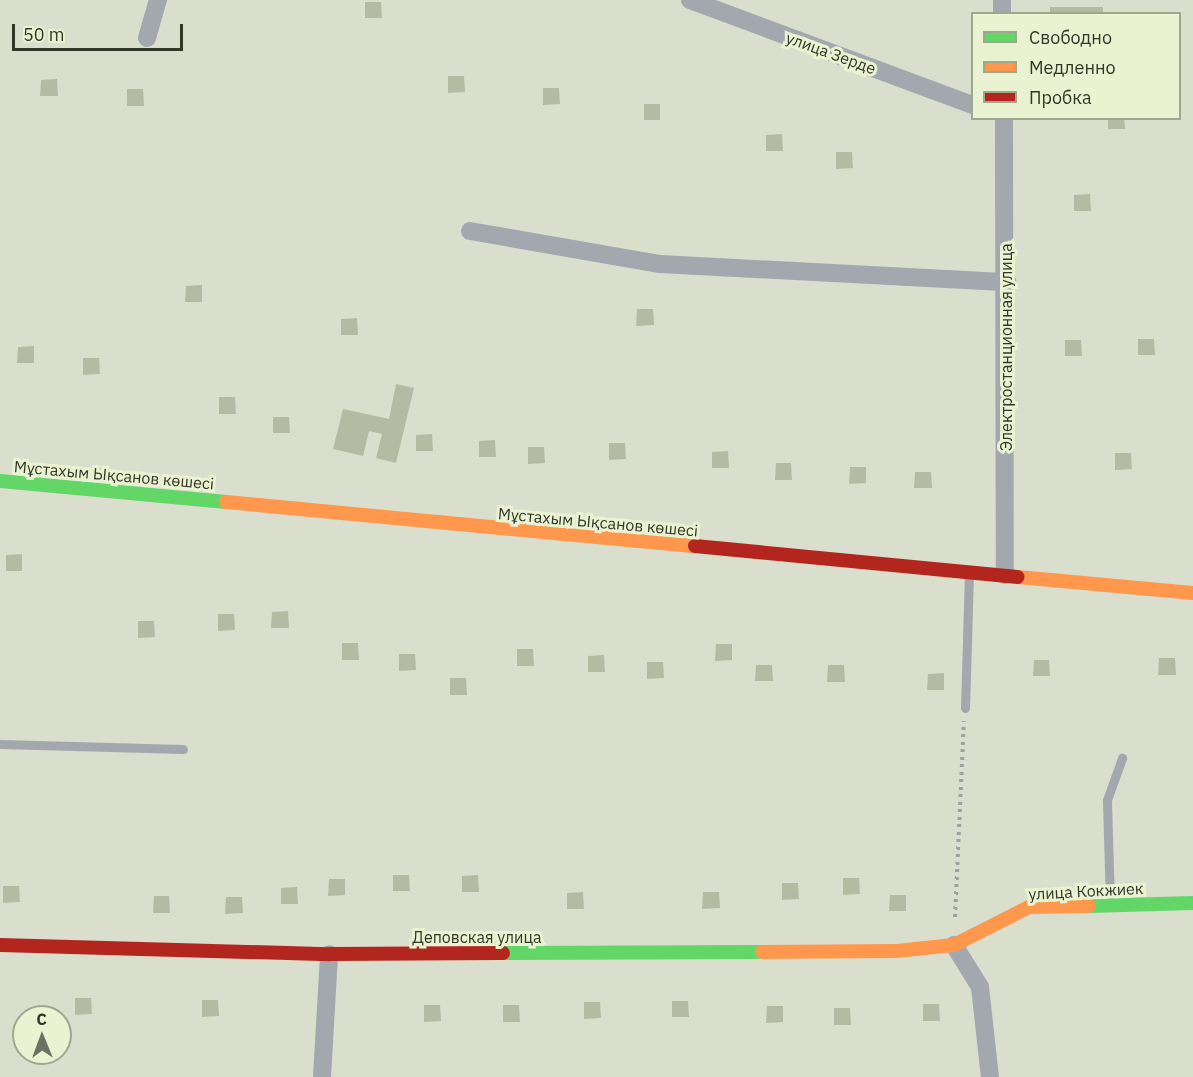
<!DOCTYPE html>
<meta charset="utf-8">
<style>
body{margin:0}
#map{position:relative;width:1193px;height:1077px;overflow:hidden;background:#dadecc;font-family:"IBM Plex Sans",sans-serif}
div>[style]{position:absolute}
.building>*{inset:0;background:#b5bba2}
.path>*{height:4px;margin-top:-2px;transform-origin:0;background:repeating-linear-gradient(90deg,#9ca2a2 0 3px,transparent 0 7.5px)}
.lane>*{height:9px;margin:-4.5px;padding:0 4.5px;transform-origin:4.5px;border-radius:4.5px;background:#a2a8ae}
.street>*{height:18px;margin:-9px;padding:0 9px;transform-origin:9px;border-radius:9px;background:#a2a8ae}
.fast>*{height:14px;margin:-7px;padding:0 7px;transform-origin:7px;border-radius:7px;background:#63d668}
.slow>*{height:14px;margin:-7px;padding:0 7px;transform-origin:7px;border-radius:7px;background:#ff974d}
.jam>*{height:14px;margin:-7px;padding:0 7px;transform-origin:7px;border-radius:7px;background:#b3261e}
span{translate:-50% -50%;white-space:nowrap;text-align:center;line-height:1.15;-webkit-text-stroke:6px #eaf3d1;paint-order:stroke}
.street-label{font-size:16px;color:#333629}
.legend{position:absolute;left:971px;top:12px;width:210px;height:108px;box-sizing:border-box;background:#eaf3d1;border:2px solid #a1a78e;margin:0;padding:8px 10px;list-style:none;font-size:18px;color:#333629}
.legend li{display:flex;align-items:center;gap:12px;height:30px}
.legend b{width:30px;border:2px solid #a1a78e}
.north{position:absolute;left:12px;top:1005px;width:60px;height:60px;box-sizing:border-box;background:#eaf3d1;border:2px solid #a1a78e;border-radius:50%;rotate:359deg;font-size:16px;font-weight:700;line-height:24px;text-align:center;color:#333629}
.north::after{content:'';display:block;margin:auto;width:21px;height:27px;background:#6d7162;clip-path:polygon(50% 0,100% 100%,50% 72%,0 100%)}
.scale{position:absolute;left:12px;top:24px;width:171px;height:27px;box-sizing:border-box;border:3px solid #333629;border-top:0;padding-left:8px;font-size:18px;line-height:21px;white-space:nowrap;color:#333629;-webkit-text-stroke:4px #eaf3d1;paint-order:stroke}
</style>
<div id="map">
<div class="building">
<i style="clip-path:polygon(365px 2px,381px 2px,382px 18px,365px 18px)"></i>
<i style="clip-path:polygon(1050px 7px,1103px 7px,1103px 14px,1050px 14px)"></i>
<i style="clip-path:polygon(448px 76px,464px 76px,465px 92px,448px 93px)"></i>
<i style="clip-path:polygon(57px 79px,58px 96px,40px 96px,41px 80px)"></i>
<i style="clip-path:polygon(543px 88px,559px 88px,560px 104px,543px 105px)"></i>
<i style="clip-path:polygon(127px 89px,143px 89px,144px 106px,127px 106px)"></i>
<i style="clip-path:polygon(644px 104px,660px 104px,660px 120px,644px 120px)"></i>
<i style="clip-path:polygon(1108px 118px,1124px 118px,1125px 129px,1108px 129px)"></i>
<i style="clip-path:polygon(782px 134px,783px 151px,766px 151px,766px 135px)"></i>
<i style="clip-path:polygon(836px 152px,852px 152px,853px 168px,836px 169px)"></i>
<i style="clip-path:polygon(1090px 194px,1091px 211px,1074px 211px,1074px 195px)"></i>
<i style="clip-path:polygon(202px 285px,202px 302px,185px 302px,186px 286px)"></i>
<i style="clip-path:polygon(637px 309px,653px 309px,654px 325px,636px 326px)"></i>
<i style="clip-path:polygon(357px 318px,358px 335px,341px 335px,341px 319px)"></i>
<i style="clip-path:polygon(1138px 339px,1154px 339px,1155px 355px,1138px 355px)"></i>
<i style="clip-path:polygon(1065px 340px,1081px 340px,1082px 356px,1065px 356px)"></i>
<i style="clip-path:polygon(34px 346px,34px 363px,17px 363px,18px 347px)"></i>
<i style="clip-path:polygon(83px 358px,99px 358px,100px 374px,83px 375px)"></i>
<i style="clip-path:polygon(396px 384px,414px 388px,396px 463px,376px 458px,382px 434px,369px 431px,363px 456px,333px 449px,343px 409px,389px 419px)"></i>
<i style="clip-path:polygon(219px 397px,235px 397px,236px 414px,219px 414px)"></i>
<i style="clip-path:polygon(273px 417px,289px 417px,290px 433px,273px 433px)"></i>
<i style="clip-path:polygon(432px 434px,433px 451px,416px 451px,416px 435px)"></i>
<i style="clip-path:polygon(495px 440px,496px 457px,479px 457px,479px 441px)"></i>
<i style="clip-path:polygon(609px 443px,625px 443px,626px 459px,609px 460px)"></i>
<i style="clip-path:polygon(528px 447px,544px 447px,545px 463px,528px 464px)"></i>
<i style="clip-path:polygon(728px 451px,729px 468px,712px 468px,712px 452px)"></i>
<i style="clip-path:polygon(1115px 453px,1131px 453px,1132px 469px,1115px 470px)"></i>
<i style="clip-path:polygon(776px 463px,791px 463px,792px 480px,775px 480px)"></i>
<i style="clip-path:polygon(850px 467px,866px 467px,866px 483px,849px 484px)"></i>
<i style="clip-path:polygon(915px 472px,931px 472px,932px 488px,914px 488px)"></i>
<i style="clip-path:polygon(22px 554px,22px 571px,6px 571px,6px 555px)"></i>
<i style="clip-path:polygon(288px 611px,289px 628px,271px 628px,272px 612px)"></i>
<i style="clip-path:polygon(218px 614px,234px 614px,235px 630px,218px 631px)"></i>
<i style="clip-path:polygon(138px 621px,154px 621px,155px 637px,138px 638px)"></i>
<i style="clip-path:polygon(342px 643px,358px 643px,359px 660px,342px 660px)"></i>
<i style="clip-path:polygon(716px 644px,732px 644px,732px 660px,715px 661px)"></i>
<i style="clip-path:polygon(517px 649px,533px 649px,534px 666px,517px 666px)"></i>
<i style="clip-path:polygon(399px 654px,415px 654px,416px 670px,399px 671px)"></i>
<i style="clip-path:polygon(604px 655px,605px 672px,588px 672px,588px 656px)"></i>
<i style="clip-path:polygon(1159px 658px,1175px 658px,1176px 675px,1158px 675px)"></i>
<i style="clip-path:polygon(1034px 660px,1049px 660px,1050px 676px,1033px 676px)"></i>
<i style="clip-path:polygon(647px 662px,663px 662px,664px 678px,647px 679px)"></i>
<i style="clip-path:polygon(756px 665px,772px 665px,773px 681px,755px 681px)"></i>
<i style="clip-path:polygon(828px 665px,844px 665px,845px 682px,827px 682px)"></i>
<i style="clip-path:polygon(944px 673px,944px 690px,927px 690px,928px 674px)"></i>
<i style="clip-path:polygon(450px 678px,466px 678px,467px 695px,450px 695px)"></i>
<i style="clip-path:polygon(393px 875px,409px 875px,410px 891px,393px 891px)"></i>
<i style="clip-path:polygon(478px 875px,479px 892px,462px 892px,462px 876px)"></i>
<i style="clip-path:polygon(843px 878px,859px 878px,860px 894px,843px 895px)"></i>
<i style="clip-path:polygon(329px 879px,345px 879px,345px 895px,328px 896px)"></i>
<i style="clip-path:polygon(782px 883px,798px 883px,799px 899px,782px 900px)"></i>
<i style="clip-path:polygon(3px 886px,19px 886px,20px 902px,3px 903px)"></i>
<i style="clip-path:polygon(297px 887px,298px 904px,281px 904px,281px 888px)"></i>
<i style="clip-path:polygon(583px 892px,584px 909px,567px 909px,567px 893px)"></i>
<i style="clip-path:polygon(703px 892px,719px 892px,720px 908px,702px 909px)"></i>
<i style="clip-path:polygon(890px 895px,906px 895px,906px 911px,889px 911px)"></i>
<i style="clip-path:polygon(154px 896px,169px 896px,170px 913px,153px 913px)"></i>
<i style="clip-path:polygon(226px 897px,242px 897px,243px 913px,225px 914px)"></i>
<i style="clip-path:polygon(75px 998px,91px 998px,92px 1014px,75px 1015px)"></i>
<i style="clip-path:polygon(202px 1000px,218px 1000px,219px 1016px,202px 1017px)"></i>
<i style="clip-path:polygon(672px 1001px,688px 1001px,689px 1017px,672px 1017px)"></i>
<i style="clip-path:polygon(584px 1002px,600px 1002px,601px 1018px,584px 1019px)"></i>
<i style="clip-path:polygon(923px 1004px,939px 1004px,940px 1021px,923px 1021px)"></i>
<i style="clip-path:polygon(424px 1005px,440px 1005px,441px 1021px,424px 1022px)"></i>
<i style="clip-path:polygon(503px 1005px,519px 1005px,520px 1022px,503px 1022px)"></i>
<i style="clip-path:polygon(767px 1006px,783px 1006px,783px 1022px,766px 1023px)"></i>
<i style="clip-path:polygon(834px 1008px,850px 1008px,851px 1025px,834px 1025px)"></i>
</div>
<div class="path">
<i style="left:955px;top:917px;width:196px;rotate:-87.4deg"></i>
</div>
<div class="lane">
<i style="left:965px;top:708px;width:134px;rotate:-88.3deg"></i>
<i style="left:0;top:744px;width:183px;rotate:1.6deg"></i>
<i style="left:1110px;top:903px;width:103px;rotate:-91.7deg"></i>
<i style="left:1107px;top:800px;width:45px;rotate:-70.3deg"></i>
</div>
<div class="street">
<i style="left:690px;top:0;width:301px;rotate:20.4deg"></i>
<i style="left:1002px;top:0;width:14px;rotate:90deg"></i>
<i style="left:147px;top:38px;width:40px;rotate:-74deg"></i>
<i style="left:1004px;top:118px;width:457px;rotate:89.9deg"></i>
<i style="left:470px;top:231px;width:193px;rotate:9.9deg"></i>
<i style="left:660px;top:264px;width:348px;rotate:3deg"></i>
<i style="left:954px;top:945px;width:49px;rotate:58.2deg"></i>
<i style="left:980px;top:987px;width:91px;rotate:83.7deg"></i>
<i style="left:322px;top:1077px;width:123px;rotate:-86.7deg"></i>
</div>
<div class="fast">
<i style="left:0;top:481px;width:227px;rotate:5.3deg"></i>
<i style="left:1089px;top:906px;width:104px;rotate:-1.7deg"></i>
<i style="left:503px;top:953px;width:259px;rotate:-0.2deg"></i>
</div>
<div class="slow">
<i style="left:226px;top:502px;width:471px;rotate:5.4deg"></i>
<i style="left:1018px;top:577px;width:176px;rotate:5.2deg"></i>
<i style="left:762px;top:952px;width:135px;rotate:-0.4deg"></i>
<i style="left:897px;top:951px;width:57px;rotate:-6deg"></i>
<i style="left:954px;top:945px;width:84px;rotate:-26.9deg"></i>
<i style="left:1029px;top:907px;width:60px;rotate:-1deg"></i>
</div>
<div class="jam">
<i style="left:695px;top:546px;width:324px;rotate:5.5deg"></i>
<i style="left:0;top:945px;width:329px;rotate:1.6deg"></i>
<i style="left:329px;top:954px;width:174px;rotate:-0.3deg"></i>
</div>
<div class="street-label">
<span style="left:831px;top:53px;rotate:20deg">улица Зерде</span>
<span style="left:1006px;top:347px;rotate:-90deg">Электростанционная улица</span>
<span style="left:114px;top:475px;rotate:5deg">Мұстахым Ықсанов көшесі</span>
<span style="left:598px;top:522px;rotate:5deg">Мұстахым Ықсанов көшесі</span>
<span style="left:1086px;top:891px;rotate:-3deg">улица Кокжиек</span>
<span style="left:477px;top:937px">Деповская улица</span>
</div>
<ul class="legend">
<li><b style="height:8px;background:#63d668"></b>Свободно</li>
<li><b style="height:8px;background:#ff974d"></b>Медленно</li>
<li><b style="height:8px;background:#b3261e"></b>Пробка</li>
</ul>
<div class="north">С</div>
<div class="scale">50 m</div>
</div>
